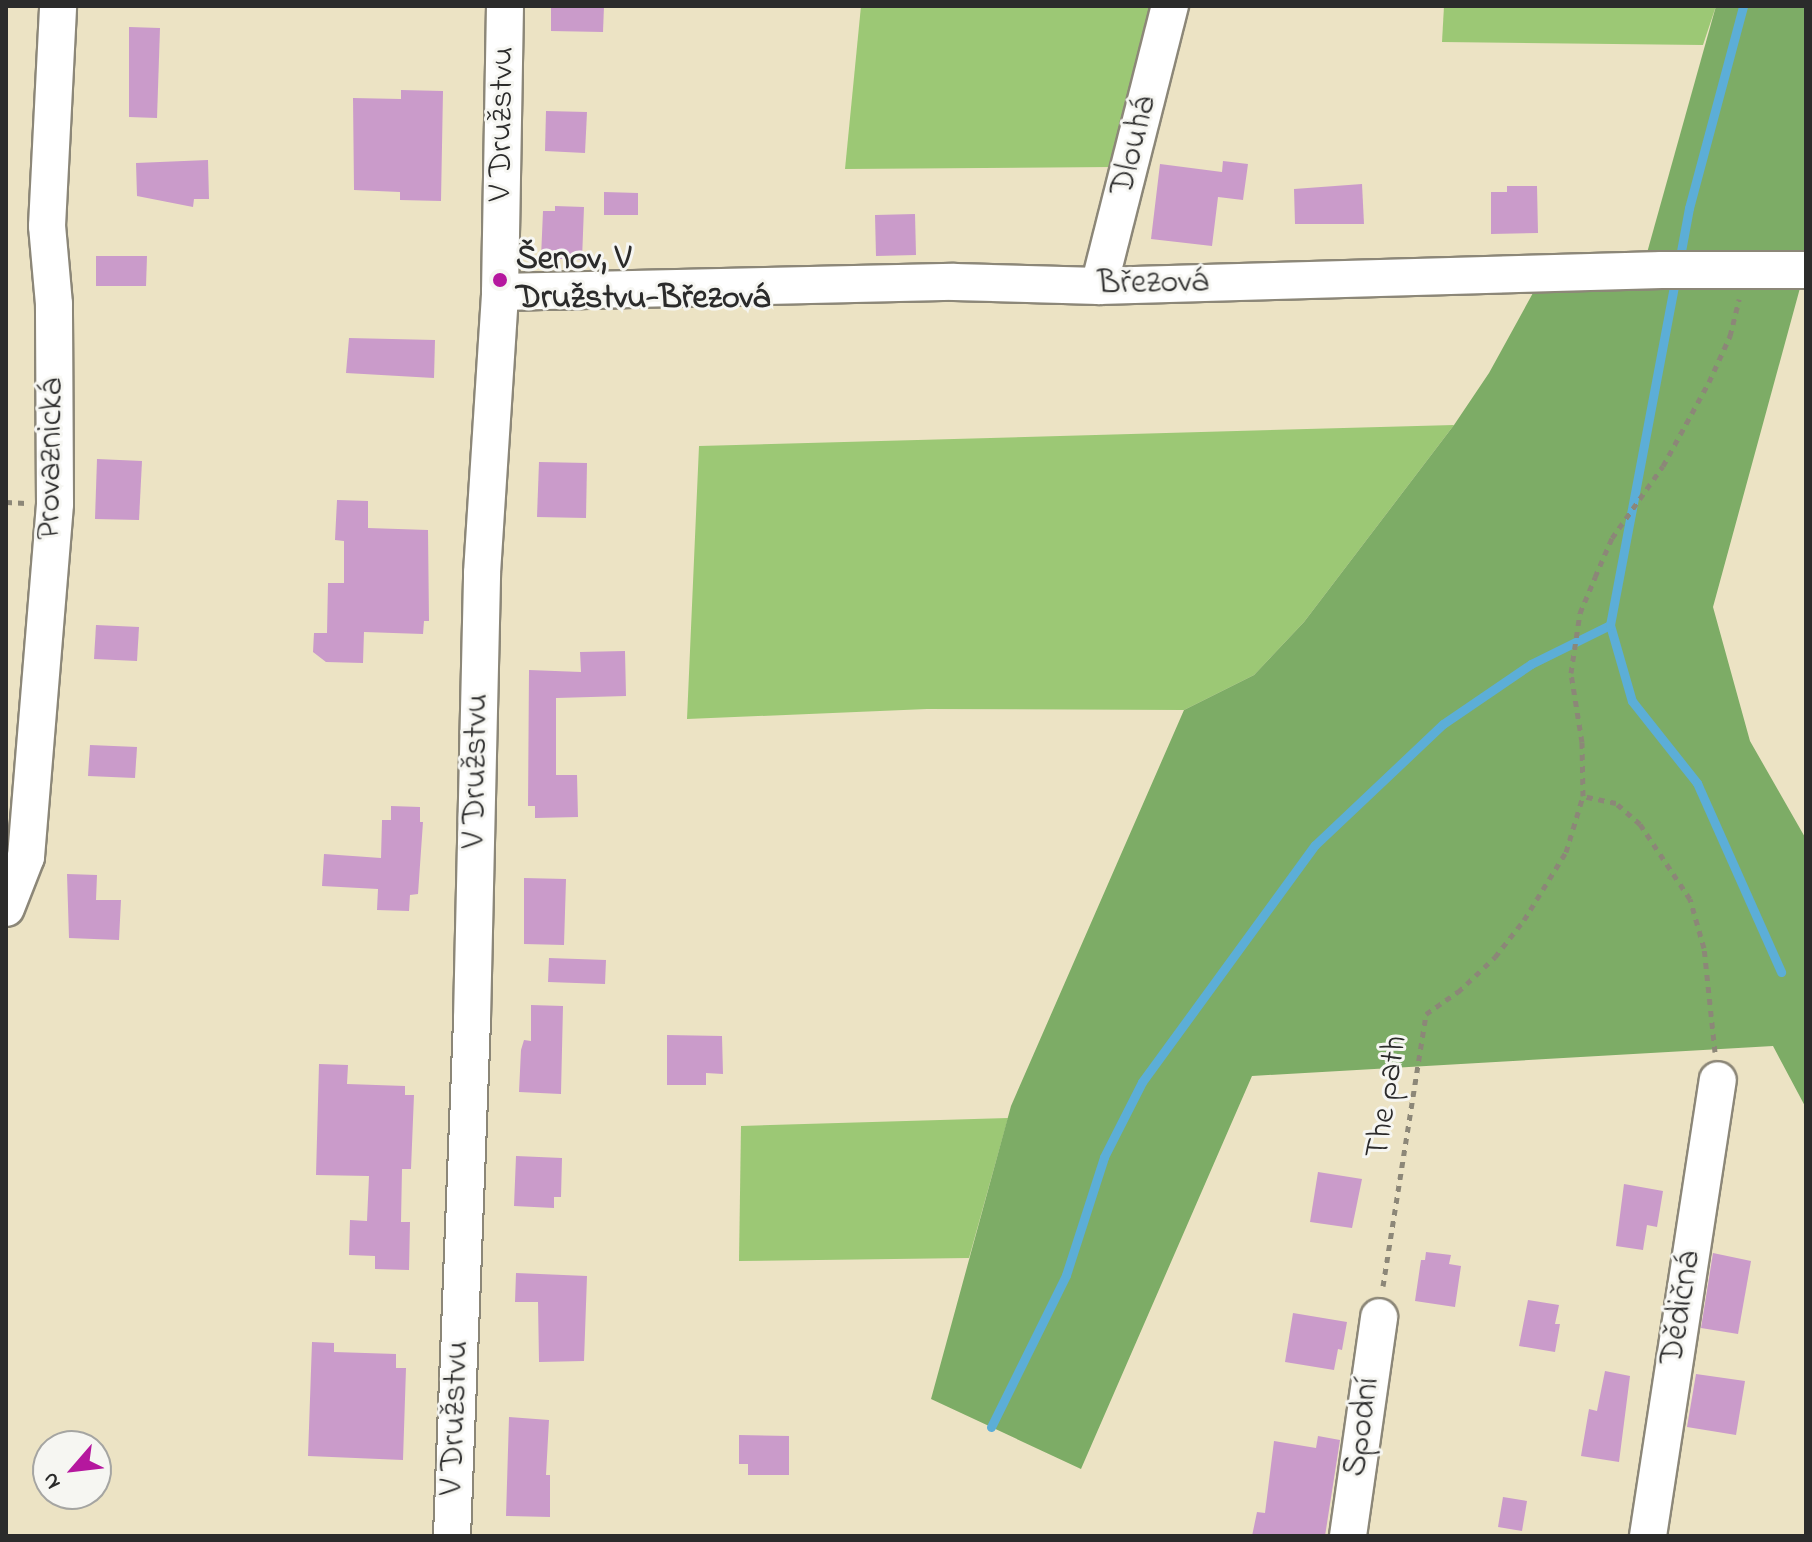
<!DOCTYPE html>
<meta charset="utf-8">
<style>
body{margin:0}
#map{position:relative;width:1812px;height:1542px;overflow:hidden;background:#ece3c4;font-family:"Indie Flower",sans-serif}
div>[style]{position:absolute}
.green>*{inset:0;background:#9cc875}
.forest>*{inset:0;background:#7dac66}
.stream>*{height:9px;margin:-4.5px;padding:0 4.5px;transform-origin:4.5px;border-radius:4.5px;background:#5caed7}
.building>*{inset:0;background:#ca9bca}
.path>*{height:5px;margin-top:-2.5px;transform-origin:0;background:repeating-linear-gradient(90deg,#8c8778 0 6px,transparent 0 12px)}
.roads{filter:drop-shadow(2px 0 #8c8778) drop-shadow(-2px 0 #8c8778) drop-shadow(0 2px #8c8778) drop-shadow(0 -2px #8c8778)}
.minor>*{height:36px;margin:-18px;padding:0 18px;transform-origin:18px;border-radius:18px;background:#fff}
.dots>*{width:22px;height:22px;translate:-50% -50%;box-sizing:border-box;border:4px solid #f6f6f2;border-radius:50%}
span{translate:-50% -50%;white-space:nowrap;text-align:center;line-height:1.15;-webkit-text-stroke:6px #f6f6f2;paint-order:stroke}
.street-label{font-size:34px;color:#2b2b2b}
.poi-label{font-size:34px;color:#2b2b2b;font-weight:700}
.left{translate:0 -50%;text-align:left}
.frame{position:absolute;inset:0;border:8px solid #2b2b2b;pointer-events:none}
.north{position:absolute;left:32px;top:1430px;width:80px;height:80px;box-sizing:border-box;background:#f6f6f2;border:2px solid #a5a5a2;border-radius:50%;rotate:242deg;font-size:22px;font-weight:700;line-height:32px;text-align:center;color:#2b2b2b}
.north::after{content:'';display:block;margin:auto;width:28px;height:36px;background:#b5179e;clip-path:polygon(50% 0,100% 100%,50% 72%,0 100%)}
</style>
<div id="map">
<div class="green">
<i style="clip-path:polygon(861px 6px,1158px 6px,1113px 167px,845px 169px)"></i>
<i style="clip-path:polygon(1444px 6px,1716px 6px,1703px 45px,1442px 42px)"></i>
<i style="clip-path:polygon(1454px 425px,1304px 622px,1254px 675px,1184px 710px,927px 709px,687px 719px,699px 446px)"></i>
<i style="clip-path:polygon(1008px 1118px,969px 1258px,739px 1261px,741px 1126px)"></i>
</div>
<div class="forest">
<i style="clip-path:polygon(1716px 6px,1806px 6px,1806px 264px,1645px 260px)"></i>
<i style="clip-path:polygon(1803px 277px,1713px 607px,1750px 741px,1806px 839px,1806px 1108px,1773px 1046px,1252px 1076px,1081px 1469px,931px 1399px,1011px 1106px,1184px 710px,1254px 675px,1304px 622px,1454px 425px,1489px 373px,1539px 282px)"></i>
</div>
<div class="stream">
<i style="left:1679px;top:262px;width:55px;rotate:-79.5deg"></i>
<i style="left:1689px;top:208px;width:209px;rotate:-75deg"></i>
<i style="left:1610px;top:625px;width:79px;rotate:73.9deg"></i>
<i style="left:1632px;top:701px;width:105px;rotate:51.6deg"></i>
<i style="left:1697px;top:783px;width:207px;rotate:66deg"></i>
<i style="left:991px;top:1427px;width:169px;rotate:-63.7deg"></i>
<i style="left:1066px;top:1275px;width:124px;rotate:-72.1deg"></i>
<i style="left:1104px;top:1157px;width:84px;rotate:-63.1deg"></i>
<i style="left:1142px;top:1082px;width:293px;rotate:-53.9deg"></i>
<i style="left:1315px;top:845px;width:176px;rotate:-43.4deg"></i>
<i style="left:1443px;top:724px;width:107px;rotate:-34.3deg"></i>
<i style="left:1531px;top:664px;width:88px;rotate:-26.3deg"></i>
<i style="left:1610px;top:625px;width:354px;rotate:-79.3deg"></i>
</div>
<div class="building">
<i style="clip-path:polygon(551px 6px,604px 6px,603px 32px,551px 31px)"></i>
<i style="clip-path:polygon(129px 27px,160px 28px,157px 118px,129px 117px)"></i>
<i style="clip-path:polygon(401px 90px,443px 91px,441px 201px,400px 200px,400px 192px,354px 190px,353px 98px,401px 99px)"></i>
<i style="clip-path:polygon(546px 111px,587px 112px,585px 153px,545px 151px)"></i>
<i style="clip-path:polygon(208px 160px,209px 199px,194px 199px,193px 207px,137px 196px,136px 163px)"></i>
<i style="clip-path:polygon(1223px 161px,1248px 164px,1243px 200px,1218px 197px,1212px 246px,1151px 239px,1160px 164px,1222px 172px)"></i>
<i style="clip-path:polygon(1362px 184px,1364px 224px,1295px 224px,1294px 189px)"></i>
<i style="clip-path:polygon(1507px 186px,1537px 186px,1538px 233px,1491px 234px,1491px 192px,1507px 192px)"></i>
<i style="clip-path:polygon(604px 192px,638px 193px,638px 215px,604px 215px)"></i>
<i style="clip-path:polygon(555px 206px,584px 207px,582px 260px,541px 258px,543px 211px,555px 211px)"></i>
<i style="clip-path:polygon(915px 214px,916px 255px,876px 256px,875px 215px)"></i>
<i style="clip-path:polygon(96px 256px,147px 256px,146px 286px,96px 286px)"></i>
<i style="clip-path:polygon(349px 338px,435px 340px,434px 378px,346px 373px)"></i>
<i style="clip-path:polygon(97px 459px,142px 461px,139px 520px,95px 519px)"></i>
<i style="clip-path:polygon(539px 462px,587px 463px,586px 518px,537px 517px)"></i>
<i style="clip-path:polygon(337px 500px,368px 501px,368px 528px,428px 530px,429px 621px,424px 621px,423px 634px,364px 632px,363px 663px,326px 662px,313px 652px,314px 633px,327px 633px,328px 583px,344px 583px,344px 541px,335px 540px)"></i>
<i style="clip-path:polygon(96px 625px,139px 627px,137px 661px,94px 659px)"></i>
<i style="clip-path:polygon(625px 651px,626px 696px,556px 698px,556px 775px,577px 775px,578px 817px,535px 818px,535px 806px,528px 806px,529px 670px,581px 672px,580px 652px)"></i>
<i style="clip-path:polygon(90px 745px,137px 747px,135px 778px,88px 776px)"></i>
<i style="clip-path:polygon(391px 806px,420px 807px,420px 822px,423px 822px,418px 894px,410px 895px,409px 911px,377px 910px,378px 889px,322px 886px,324px 854px,381px 858px,382px 820px,391px 820px)"></i>
<i style="clip-path:polygon(67px 874px,97px 875px,96px 900px,121px 900px,119px 940px,69px 938px)"></i>
<i style="clip-path:polygon(524px 878px,566px 879px,564px 945px,524px 944px)"></i>
<i style="clip-path:polygon(549px 958px,606px 960px,605px 984px,548px 982px)"></i>
<i style="clip-path:polygon(531px 1005px,563px 1006px,561px 1094px,519px 1092px,521px 1050px,524px 1040px,531px 1041px)"></i>
<i style="clip-path:polygon(667px 1035px,722px 1036px,723px 1074px,706px 1073px,706px 1085px,667px 1085px)"></i>
<i style="clip-path:polygon(319px 1064px,348px 1065px,347px 1084px,405px 1086px,405px 1095px,414px 1095px,411px 1169px,402px 1169px,401px 1222px,410px 1222px,409px 1270px,375px 1269px,375px 1256px,349px 1255px,350px 1220px,367px 1221px,369px 1176px,316px 1175px)"></i>
<i style="clip-path:polygon(516px 1156px,562px 1158px,561px 1197px,554px 1197px,554px 1208px,514px 1206px)"></i>
<i style="clip-path:polygon(1318px 1172px,1362px 1179px,1352px 1228px,1310px 1222px)"></i>
<i style="clip-path:polygon(1624px 1184px,1663px 1191px,1657px 1227px,1647px 1225px,1643px 1250px,1616px 1246px)"></i>
<i style="clip-path:polygon(1426px 1252px,1451px 1255px,1449px 1264px,1461px 1266px,1455px 1307px,1415px 1301px,1421px 1260px,1425px 1260px)"></i>
<i style="clip-path:polygon(1713px 1253px,1751px 1261px,1738px 1334px,1701px 1328px)"></i>
<i style="clip-path:polygon(516px 1273px,587px 1276px,584px 1361px,539px 1362px,538px 1302px,515px 1302px)"></i>
<i style="clip-path:polygon(1528px 1300px,1559px 1305px,1555px 1324px,1560px 1324px,1555px 1352px,1519px 1346px)"></i>
<i style="clip-path:polygon(1293px 1313px,1347px 1322px,1342px 1350px,1338px 1349px,1334px 1370px,1285px 1362px)"></i>
<i style="clip-path:polygon(312px 1342px,334px 1343px,334px 1352px,396px 1354px,396px 1368px,406px 1368px,403px 1460px,308px 1456px)"></i>
<i style="clip-path:polygon(1605px 1371px,1630px 1376px,1619px 1462px,1581px 1456px,1589px 1409px,1597px 1411px)"></i>
<i style="clip-path:polygon(1696px 1374px,1745px 1381px,1736px 1435px,1687px 1427px)"></i>
<i style="clip-path:polygon(509px 1417px,549px 1420px,546px 1475px,550px 1475px,550px 1517px,506px 1516px)"></i>
<i style="clip-path:polygon(739px 1435px,789px 1436px,789px 1475px,748px 1475px,748px 1464px,739px 1464px)"></i>
<i style="clip-path:polygon(1318px 1436px,1340px 1440px,1325px 1536px,1252px 1536px,1257px 1512px,1265px 1513px,1274px 1441px,1316px 1448px)"></i>
<i style="clip-path:polygon(1503px 1497px,1527px 1501px,1522px 1531px,1498px 1527px)"></i>
</div>
<div class="path">
<i style="left:6px;top:502px;width:20px;rotate:3deg"></i>
<i style="left:1715px;top:1052px;width:105px;rotate:-96deg"></i>
<i style="left:1704px;top:948px;width:51px;rotate:-105.9deg"></i>
<i style="left:1690px;top:899px;width:90px;rotate:-123.7deg"></i>
<i style="left:1640px;top:824px;width:32px;rotate:-139deg"></i>
<i style="left:1616px;top:803px;width:34px;rotate:-168deg"></i>
<i style="left:1583px;top:796px;width:54px;rotate:-91.1deg"></i>
<i style="left:1582px;top:742px;width:70px;rotate:-99.1deg"></i>
<i style="left:1571px;top:673px;width:61px;rotate:-81.5deg"></i>
<i style="left:1580px;top:613px;width:39px;rotate:-67deg"></i>
<i style="left:1595px;top:577px;width:43px;rotate:-66.4deg"></i>
<i style="left:1612px;top:538px;width:88px;rotate:-54.7deg"></i>
<i style="left:1663px;top:466px;width:96px;rotate:-61.3deg"></i>
<i style="left:1709px;top:382px;width:51px;rotate:-65.5deg"></i>
<i style="left:1730px;top:336px;width:38px;rotate:-76deg"></i>
<i style="left:1383px;top:1286px;width:275px;rotate:-81deg"></i>
<i style="left:1426px;top:1014px;width:39px;rotate:-35deg"></i>
<i style="left:1458px;top:992px;width:51px;rotate:-43.4deg"></i>
<i style="left:1495px;top:957px;width:47px;rotate:-51.9deg"></i>
<i style="left:1524px;top:920px;width:80px;rotate:-58.3deg"></i>
<i style="left:1566px;top:852px;width:59px;rotate:-73.1deg"></i>
</div>
<div class="roads">
<div class="minor">
<i style="left:1099px;top:286px;width:289px;rotate:-75.8deg"></i>
<i style="left:500px;top:292px;width:454px;rotate:-1.3deg"></i>
<i style="left:954px;top:282px;width:145px;rotate:1.6deg"></i>
<i style="left:1099px;top:286px;width:563px;rotate:-1.63deg"></i>
<i style="left:1662px;top:270px;width:144px"></i>
<i style="left:6px;top:908px;width:55px;rotate:-68.6deg"></i>
<i style="left:26px;top:857px;width:354px;rotate:-85.3deg"></i>
<i style="left:55px;top:504px;width:200px;rotate:-90.3deg"></i>
<i style="left:54px;top:304px;width:78px;rotate:-95.1deg"></i>
<i style="left:47px;top:226px;width:220px;rotate:-87.1deg"></i>
<i style="left:452px;top:1536px;width:517px;rotate:-87.78deg"></i>
<i style="left:472px;top:1019px;width:446px;rotate:-88.7deg"></i>
<i style="left:482px;top:573px;width:282px;rotate:-86.3deg"></i>
<i style="left:500px;top:292px;width:286px;rotate:-89deg"></i>
<i style="left:1348px;top:1536px;width:221px;rotate:-81.9deg"></i>
<i style="left:1648px;top:1536px;width:461px;rotate:-81.3deg"></i>
</div>
</div>
<div class="dots">
<i style="left:500px;top:280px;background:#b5179e"></i>
</div>
<div class="street-label">
<span style="left:503px;top:124px;rotate:-89deg">V Družstvu</span>
<span style="left:1135px;top:146px;rotate:-76deg">Dlouhá</span>
<span style="left:1153px;top:284px;rotate:-1deg">Březová</span>
<span style="left:52px;top:459px;rotate:-89deg">Provaznická</span>
<span style="left:477px;top:771px;rotate:-89deg">V Družstvu</span>
<span style="left:1388px;top:1097px;rotate:-81deg">The path</span>
<span style="left:1682px;top:1308px;rotate:-81deg">Dědičná</span>
<span style="left:456px;top:1418px;rotate:-88deg">V Družstvu</span>
<span style="left:1363px;top:1427px;rotate:-82deg">Spodní</span>
</div>
<div class="poi-label">
<span class="left" style="left:516px;top:280px">Šenov, V<br>Družstvu-Březová</span>
</div>
<div class="frame"></div>
<div class="north">N</div>
</div>
